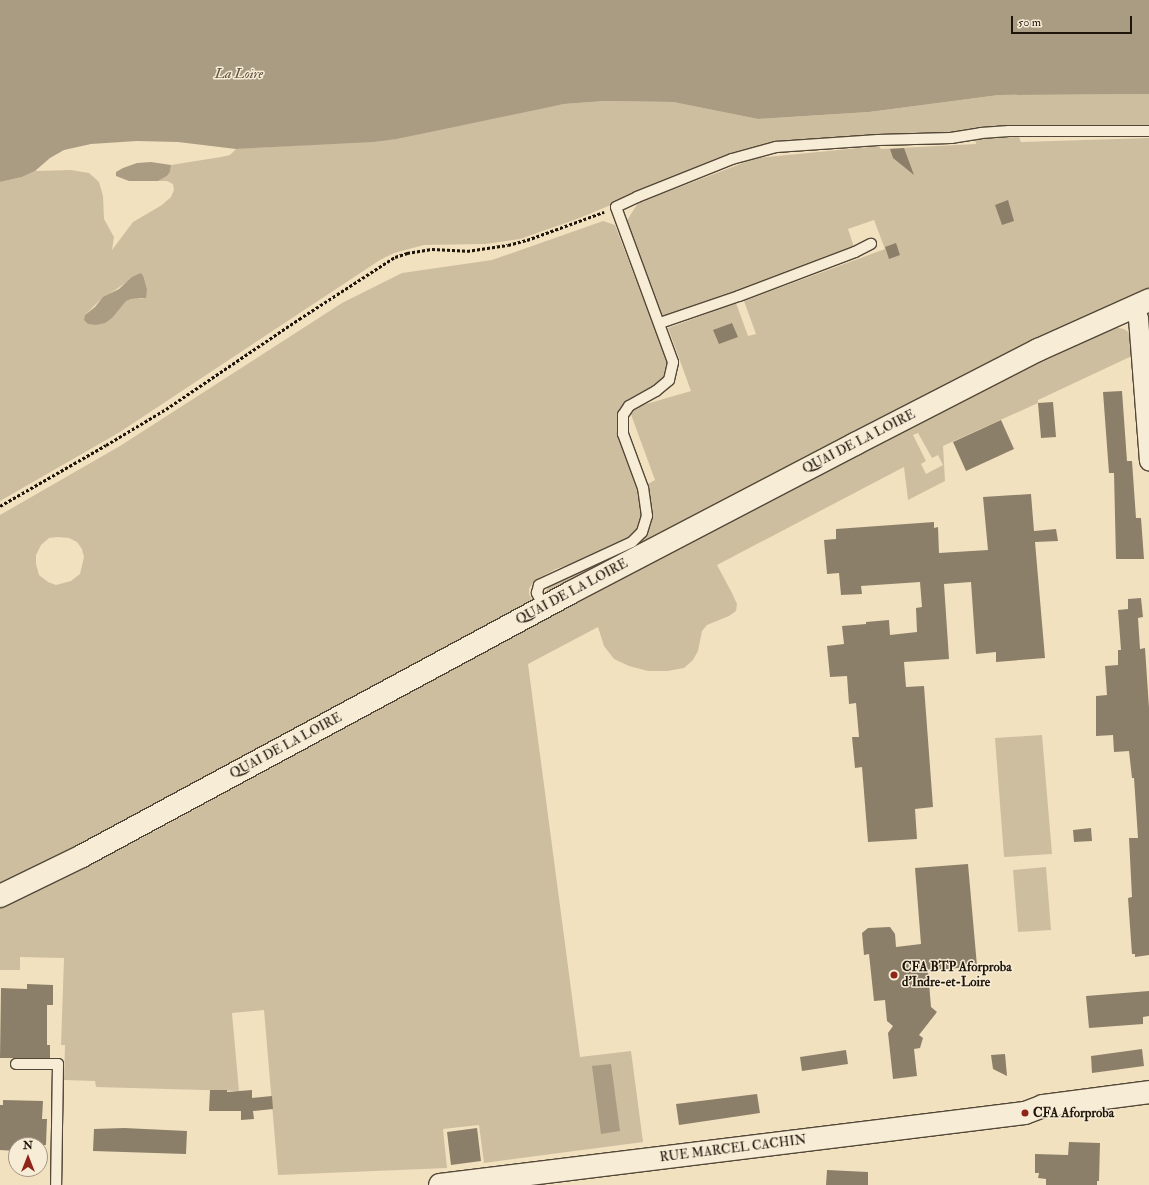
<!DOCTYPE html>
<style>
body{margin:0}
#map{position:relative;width:1149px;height:1185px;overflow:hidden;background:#f2e1bf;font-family:"IM FELL Double Pica",serif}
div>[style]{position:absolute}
.green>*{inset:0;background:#cebea0}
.water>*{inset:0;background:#aa9c82}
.building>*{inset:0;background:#8c7f69}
.path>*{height:2.5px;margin-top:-1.25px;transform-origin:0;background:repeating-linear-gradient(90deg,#1e150b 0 3px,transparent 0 5px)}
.roads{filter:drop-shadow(1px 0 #534838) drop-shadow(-1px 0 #534838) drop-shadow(0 1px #534838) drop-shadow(0 -1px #534838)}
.lane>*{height:10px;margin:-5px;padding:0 5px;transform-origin:5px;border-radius:5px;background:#f7ecd5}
.street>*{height:19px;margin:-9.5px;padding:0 9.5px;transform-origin:9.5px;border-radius:9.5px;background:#f7ecd5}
.secondary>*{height:22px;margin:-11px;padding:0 11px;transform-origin:11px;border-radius:11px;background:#f7ecd5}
.dots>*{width:11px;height:11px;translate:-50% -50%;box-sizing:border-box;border:2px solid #f7ecd5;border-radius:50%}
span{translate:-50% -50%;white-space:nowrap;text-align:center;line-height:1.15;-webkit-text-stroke:3px #f7ecd5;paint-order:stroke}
.street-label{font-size:13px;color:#1e150b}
.poi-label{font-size:13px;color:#1e150b;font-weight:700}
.left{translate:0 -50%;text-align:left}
.water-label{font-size:14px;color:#5d5241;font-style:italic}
.north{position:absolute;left:8px;top:1137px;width:40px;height:40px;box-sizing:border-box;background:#f7ecd5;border:1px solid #a09684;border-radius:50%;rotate:0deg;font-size:11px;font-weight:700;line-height:16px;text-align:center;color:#1e150b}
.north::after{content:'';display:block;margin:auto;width:14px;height:18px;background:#8f2418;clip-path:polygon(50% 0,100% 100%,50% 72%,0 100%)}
.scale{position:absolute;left:1011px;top:16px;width:121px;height:18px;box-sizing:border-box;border:2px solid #1e150b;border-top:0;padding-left:5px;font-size:12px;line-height:14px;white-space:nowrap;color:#1e150b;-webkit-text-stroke:3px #f7ecd5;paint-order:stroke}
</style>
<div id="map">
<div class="green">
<i style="clip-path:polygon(evenodd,1149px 94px,1149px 128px,980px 128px,944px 134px,862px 136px,760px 146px,739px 152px,577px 219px,520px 239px,486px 244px,424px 245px,394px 253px,380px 260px,120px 432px,0 501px,0 182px,22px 177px,35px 171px,71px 170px,89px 173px,99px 182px,103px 196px,104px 219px,114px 237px,112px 250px,133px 222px,162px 205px,171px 197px,174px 190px,173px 184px,167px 181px,158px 181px,167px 176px,170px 172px,171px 165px,221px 157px,230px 155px,236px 149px,397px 139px,513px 113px,564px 104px,605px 101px,673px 102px,758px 119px,869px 112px,999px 95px,1149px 94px,140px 273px,144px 278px,147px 289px,143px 299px,131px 299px,85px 315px,99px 301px,140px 273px)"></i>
<i style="clip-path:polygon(1019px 137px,1021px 142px,1149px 138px,1149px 289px,1051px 333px,543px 595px,550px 585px,644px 536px,646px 485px,655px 480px,629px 409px,691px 391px,668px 328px,736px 303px,748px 336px,756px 334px,744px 301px,885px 249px,874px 220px,848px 229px,854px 247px,662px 319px,626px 222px,638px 203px,756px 158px,879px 146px,881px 149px,976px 144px,975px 139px)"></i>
<i style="clip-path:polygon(evenodd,603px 221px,615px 225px,668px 364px,665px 377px,660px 383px,622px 411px,643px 516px,638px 529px,631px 538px,588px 558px,556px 569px,539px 578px,532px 584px,529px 589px,529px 594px,533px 602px,107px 833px,0 885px,0 515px,120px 446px,342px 303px,402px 273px,492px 260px,603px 221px,58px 537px,69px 538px,77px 542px,82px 549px,84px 557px,80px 574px,71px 581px,56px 585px,48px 582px,39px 575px,36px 564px,36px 555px,41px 545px,49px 538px,58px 537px)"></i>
<i style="clip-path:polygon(evenodd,1114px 327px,1124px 329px,1130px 333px,1134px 355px,1038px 400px,1038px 403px,943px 446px,945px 481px,908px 500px,904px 467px,717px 565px,732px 593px,737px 604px,736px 611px,729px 616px,707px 625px,702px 631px,698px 651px,693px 660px,684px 668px,667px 671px,648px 671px,629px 666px,614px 659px,604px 646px,598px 627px,528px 664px,580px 1057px,631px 1051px,643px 1142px,484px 1163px,479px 1125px,443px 1129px,447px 1168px,278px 1175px,264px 1010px,232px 1013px,239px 1091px,96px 1087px,95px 1081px,64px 1080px,65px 1045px,61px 1045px,64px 958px,20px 957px,20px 970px,0 970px,0 907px,74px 873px,155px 831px,693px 540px,1031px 365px,1114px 327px,918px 433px,932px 458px,938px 455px,943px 465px,926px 474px,921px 464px,926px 461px,913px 435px,918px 433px)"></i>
<i style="clip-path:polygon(1042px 735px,1052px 854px,1004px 857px,995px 738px)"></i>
<i style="clip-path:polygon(1046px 867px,1051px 930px,1018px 932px,1013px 870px)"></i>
</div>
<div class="water">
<i style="clip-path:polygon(0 0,1149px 0,1149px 94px,999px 95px,869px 112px,758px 119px,673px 102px,605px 101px,564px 104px,397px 139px,373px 142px,236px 149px,178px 142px,137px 141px,91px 144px,64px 150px,50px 158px,35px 171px,22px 177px,0 182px)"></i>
<i style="clip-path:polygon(151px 162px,171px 165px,170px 172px,167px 176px,158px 181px,129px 181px,116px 176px,116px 172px,123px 168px,137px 163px)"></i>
<i style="clip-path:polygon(140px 273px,142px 274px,144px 278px,147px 289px,146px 298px,131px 299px,126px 301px,112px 318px,105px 323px,96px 325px,88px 324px,84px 320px,85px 315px,95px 307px,103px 297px,119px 289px,132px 277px)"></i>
<i style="clip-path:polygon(611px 1064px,620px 1131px,601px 1134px,592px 1066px)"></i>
</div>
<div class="building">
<i style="clip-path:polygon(904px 148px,914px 175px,893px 158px,890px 149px)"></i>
<i style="clip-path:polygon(1008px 200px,1014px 221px,1002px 225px,995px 205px)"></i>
<i style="clip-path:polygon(896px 243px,900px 255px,889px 259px,885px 247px)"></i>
<i style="clip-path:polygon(732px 323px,738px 337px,719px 344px,713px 330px)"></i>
<i style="clip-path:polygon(1122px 391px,1127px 461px,1132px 461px,1136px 518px,1141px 518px,1144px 559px,1116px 559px,1114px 473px,1109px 473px,1103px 392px)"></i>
<i style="clip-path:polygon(1053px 402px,1056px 437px,1041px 438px,1038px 403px)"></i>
<i style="clip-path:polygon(1001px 420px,1014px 449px,966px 471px,953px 442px)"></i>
<i style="clip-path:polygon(1031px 494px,1034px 531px,1056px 529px,1058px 541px,1035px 542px,1045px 658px,996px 662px,996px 652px,976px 654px,971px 582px,944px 584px,949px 659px,904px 662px,906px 687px,924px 686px,933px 807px,915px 809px,917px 839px,868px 842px,862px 767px,855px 768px,852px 737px,859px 737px,856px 703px,849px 704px,847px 676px,830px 677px,827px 646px,844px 644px,842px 626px,866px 624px,866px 622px,889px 620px,890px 635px,917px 632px,916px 608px,922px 607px,920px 582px,861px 586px,862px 594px,841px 595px,839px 573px,827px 574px,824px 540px,836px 539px,836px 529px,934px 522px,934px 528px,938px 527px,939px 553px,988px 550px,983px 497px)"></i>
<i style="clip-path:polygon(1141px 598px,1143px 617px,1138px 618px,1140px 649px,1145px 648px,1149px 708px,1149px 955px,1135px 957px,1135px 954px,1132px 954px,1128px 898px,1132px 897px,1129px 838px,1138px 838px,1134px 778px,1132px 778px,1129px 751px,1114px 752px,1113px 735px,1096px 736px,1096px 696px,1107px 695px,1105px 666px,1118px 665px,1118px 650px,1121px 650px,1118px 610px,1128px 609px,1128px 599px)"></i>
<i style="clip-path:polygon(1091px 828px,1092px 841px,1074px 842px,1073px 830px)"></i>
<i style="clip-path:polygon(968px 864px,977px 966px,928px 971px,931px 1007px,937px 1012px,919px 1035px,923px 1038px,920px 1048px,914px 1049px,917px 1076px,893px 1079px,888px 1033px,893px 1026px,887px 1021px,885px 1000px,874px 1001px,869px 954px,864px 955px,862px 933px,868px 928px,890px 927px,895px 934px,896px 947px,921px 944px,915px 868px)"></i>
<i style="clip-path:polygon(27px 984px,53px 985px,53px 1005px,47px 1005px,47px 1045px,50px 1045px,50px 1058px,0 1058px,1px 988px,27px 989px)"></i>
<i style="clip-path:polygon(1149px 991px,1149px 1016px,1143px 1017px,1143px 1024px,1089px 1028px,1086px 996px)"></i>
<i style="clip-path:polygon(1142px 1049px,1144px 1066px,1092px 1073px,1091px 1056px)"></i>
<i style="clip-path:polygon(846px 1050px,848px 1064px,802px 1071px,800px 1057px)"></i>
<i style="clip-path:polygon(1005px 1054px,1007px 1076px,993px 1069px,991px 1055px)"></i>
<i style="clip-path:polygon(210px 1090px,227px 1090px,227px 1092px,252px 1090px,252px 1098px,272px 1096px,273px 1109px,253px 1111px,254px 1119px,241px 1120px,241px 1111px,209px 1111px)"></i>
<i style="clip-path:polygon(757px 1094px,760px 1113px,679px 1125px,676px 1104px)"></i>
<i style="clip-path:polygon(3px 1100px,43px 1101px,42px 1119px,47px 1119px,46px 1145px,16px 1145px,16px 1151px,0 1150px,0 1105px,3px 1105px)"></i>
<i style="clip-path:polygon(124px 1128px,187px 1131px,186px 1154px,93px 1151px,94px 1129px)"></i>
<i style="clip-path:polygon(477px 1128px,481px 1161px,451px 1165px,447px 1132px)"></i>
<i style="clip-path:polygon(1069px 1142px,1100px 1143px,1099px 1181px,1097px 1181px,1097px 1185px,1046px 1185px,1046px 1179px,1038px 1178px,1039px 1173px,1035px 1173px,1035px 1154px,1068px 1155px)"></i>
<i style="clip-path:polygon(827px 1170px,868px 1172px,868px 1185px,826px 1185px)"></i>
</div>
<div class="path">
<i style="left:0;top:506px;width:122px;rotate:-29.9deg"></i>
<i style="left:106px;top:445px;width:70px;rotate:-31deg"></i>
<i style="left:166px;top:409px;width:161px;rotate:-34.1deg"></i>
<i style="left:299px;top:319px;width:114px;rotate:-32.9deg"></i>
<i style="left:395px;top:257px;width:13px;rotate:-18deg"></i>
<i style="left:407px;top:253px;width:25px;rotate:-9deg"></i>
<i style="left:432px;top:249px;width:35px;rotate:3deg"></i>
<i style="left:467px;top:251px;width:41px;rotate:-8.3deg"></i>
<i style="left:508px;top:245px;width:20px;rotate:-15deg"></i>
<i style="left:527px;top:240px;width:82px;rotate:-20deg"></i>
</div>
<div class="roads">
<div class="lane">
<i style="left:660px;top:323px;width:83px;rotate:-18.9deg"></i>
<i style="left:739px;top:296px;width:124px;rotate:-20.8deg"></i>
<i style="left:855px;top:252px;width:18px;rotate:-27deg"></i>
<i style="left:544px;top:607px;width:16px;rotate:-117deg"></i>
<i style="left:537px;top:593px;width:8px;rotate:-76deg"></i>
<i style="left:539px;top:585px;width:102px;rotate:-24.8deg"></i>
<i style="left:632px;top:542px;width:14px;rotate:-45deg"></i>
<i style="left:642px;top:532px;width:17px;rotate:-73deg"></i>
<i style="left:647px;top:516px;width:28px;rotate:-98deg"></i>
<i style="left:643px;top:488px;width:58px;rotate:-110.3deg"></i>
<i style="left:623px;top:434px;width:19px;rotate:-90deg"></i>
<i style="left:623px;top:415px;width:11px;rotate:-56deg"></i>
<i style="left:629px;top:406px;width:31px;rotate:-29deg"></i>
<i style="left:656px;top:391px;width:17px;rotate:-40deg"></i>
<i style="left:669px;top:380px;width:18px;rotate:-77deg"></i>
<i style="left:673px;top:362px;width:165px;rotate:-110.2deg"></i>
<i style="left:616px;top:207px;width:23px;rotate:-25deg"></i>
<i style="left:637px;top:197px;width:102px;rotate:-21.8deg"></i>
<i style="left:732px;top:159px;width:46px;rotate:-15.3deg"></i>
<i style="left:776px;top:147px;width:102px;rotate:-3.9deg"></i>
<i style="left:878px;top:140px;width:73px;rotate:-1.6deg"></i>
<i style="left:951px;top:138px;width:30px;rotate:-9deg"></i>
<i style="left:981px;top:133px;width:28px;rotate:-4deg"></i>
<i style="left:1009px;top:131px;width:140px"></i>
<i style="left:16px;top:1064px;width:42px"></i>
<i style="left:58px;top:1064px;width:121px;rotate:90.9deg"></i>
</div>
<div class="street">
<i style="left:1134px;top:306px;width:13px;rotate:72deg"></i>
<i style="left:1138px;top:318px;width:143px;rotate:85.6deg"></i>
</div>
<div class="secondary">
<i style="left:0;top:896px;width:91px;rotate:-26deg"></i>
<i style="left:82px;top:856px;width:554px;rotate:-28.32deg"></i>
<i style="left:570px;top:593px;width:322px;rotate:-27.6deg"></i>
<i style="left:855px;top:444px;width:206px;rotate:-27.2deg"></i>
<i style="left:1038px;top:350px;width:122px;rotate:-24.2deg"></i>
<i style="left:440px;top:1185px;width:589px;rotate:-7.02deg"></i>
<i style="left:1025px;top:1113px;width:19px;rotate:-21deg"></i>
<i style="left:1043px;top:1106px;width:107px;rotate:-7.5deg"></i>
</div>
</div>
<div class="dots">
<i style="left:894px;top:975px;background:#8f2418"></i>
<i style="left:1025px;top:1113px;background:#8f2418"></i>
</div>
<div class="street-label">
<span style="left:859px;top:442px;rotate:-27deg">QUAI DE LA LOIRE</span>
<span style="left:572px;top:592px;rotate:-28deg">QUAI DE LA LOIRE</span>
<span style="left:286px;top:746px;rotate:-28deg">QUAI DE LA LOIRE</span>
<span style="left:733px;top:1149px;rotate:-7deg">RUE MARCEL CACHIN</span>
</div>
<div class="poi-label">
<span class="left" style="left:902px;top:975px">CFA BTP Aforproba<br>d'Indre-et-Loire</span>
<span class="left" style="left:1033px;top:1113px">CFA Aforproba</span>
</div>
<div class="water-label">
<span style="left:239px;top:74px">La Loire</span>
</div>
<div class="north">N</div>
<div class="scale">50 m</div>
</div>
